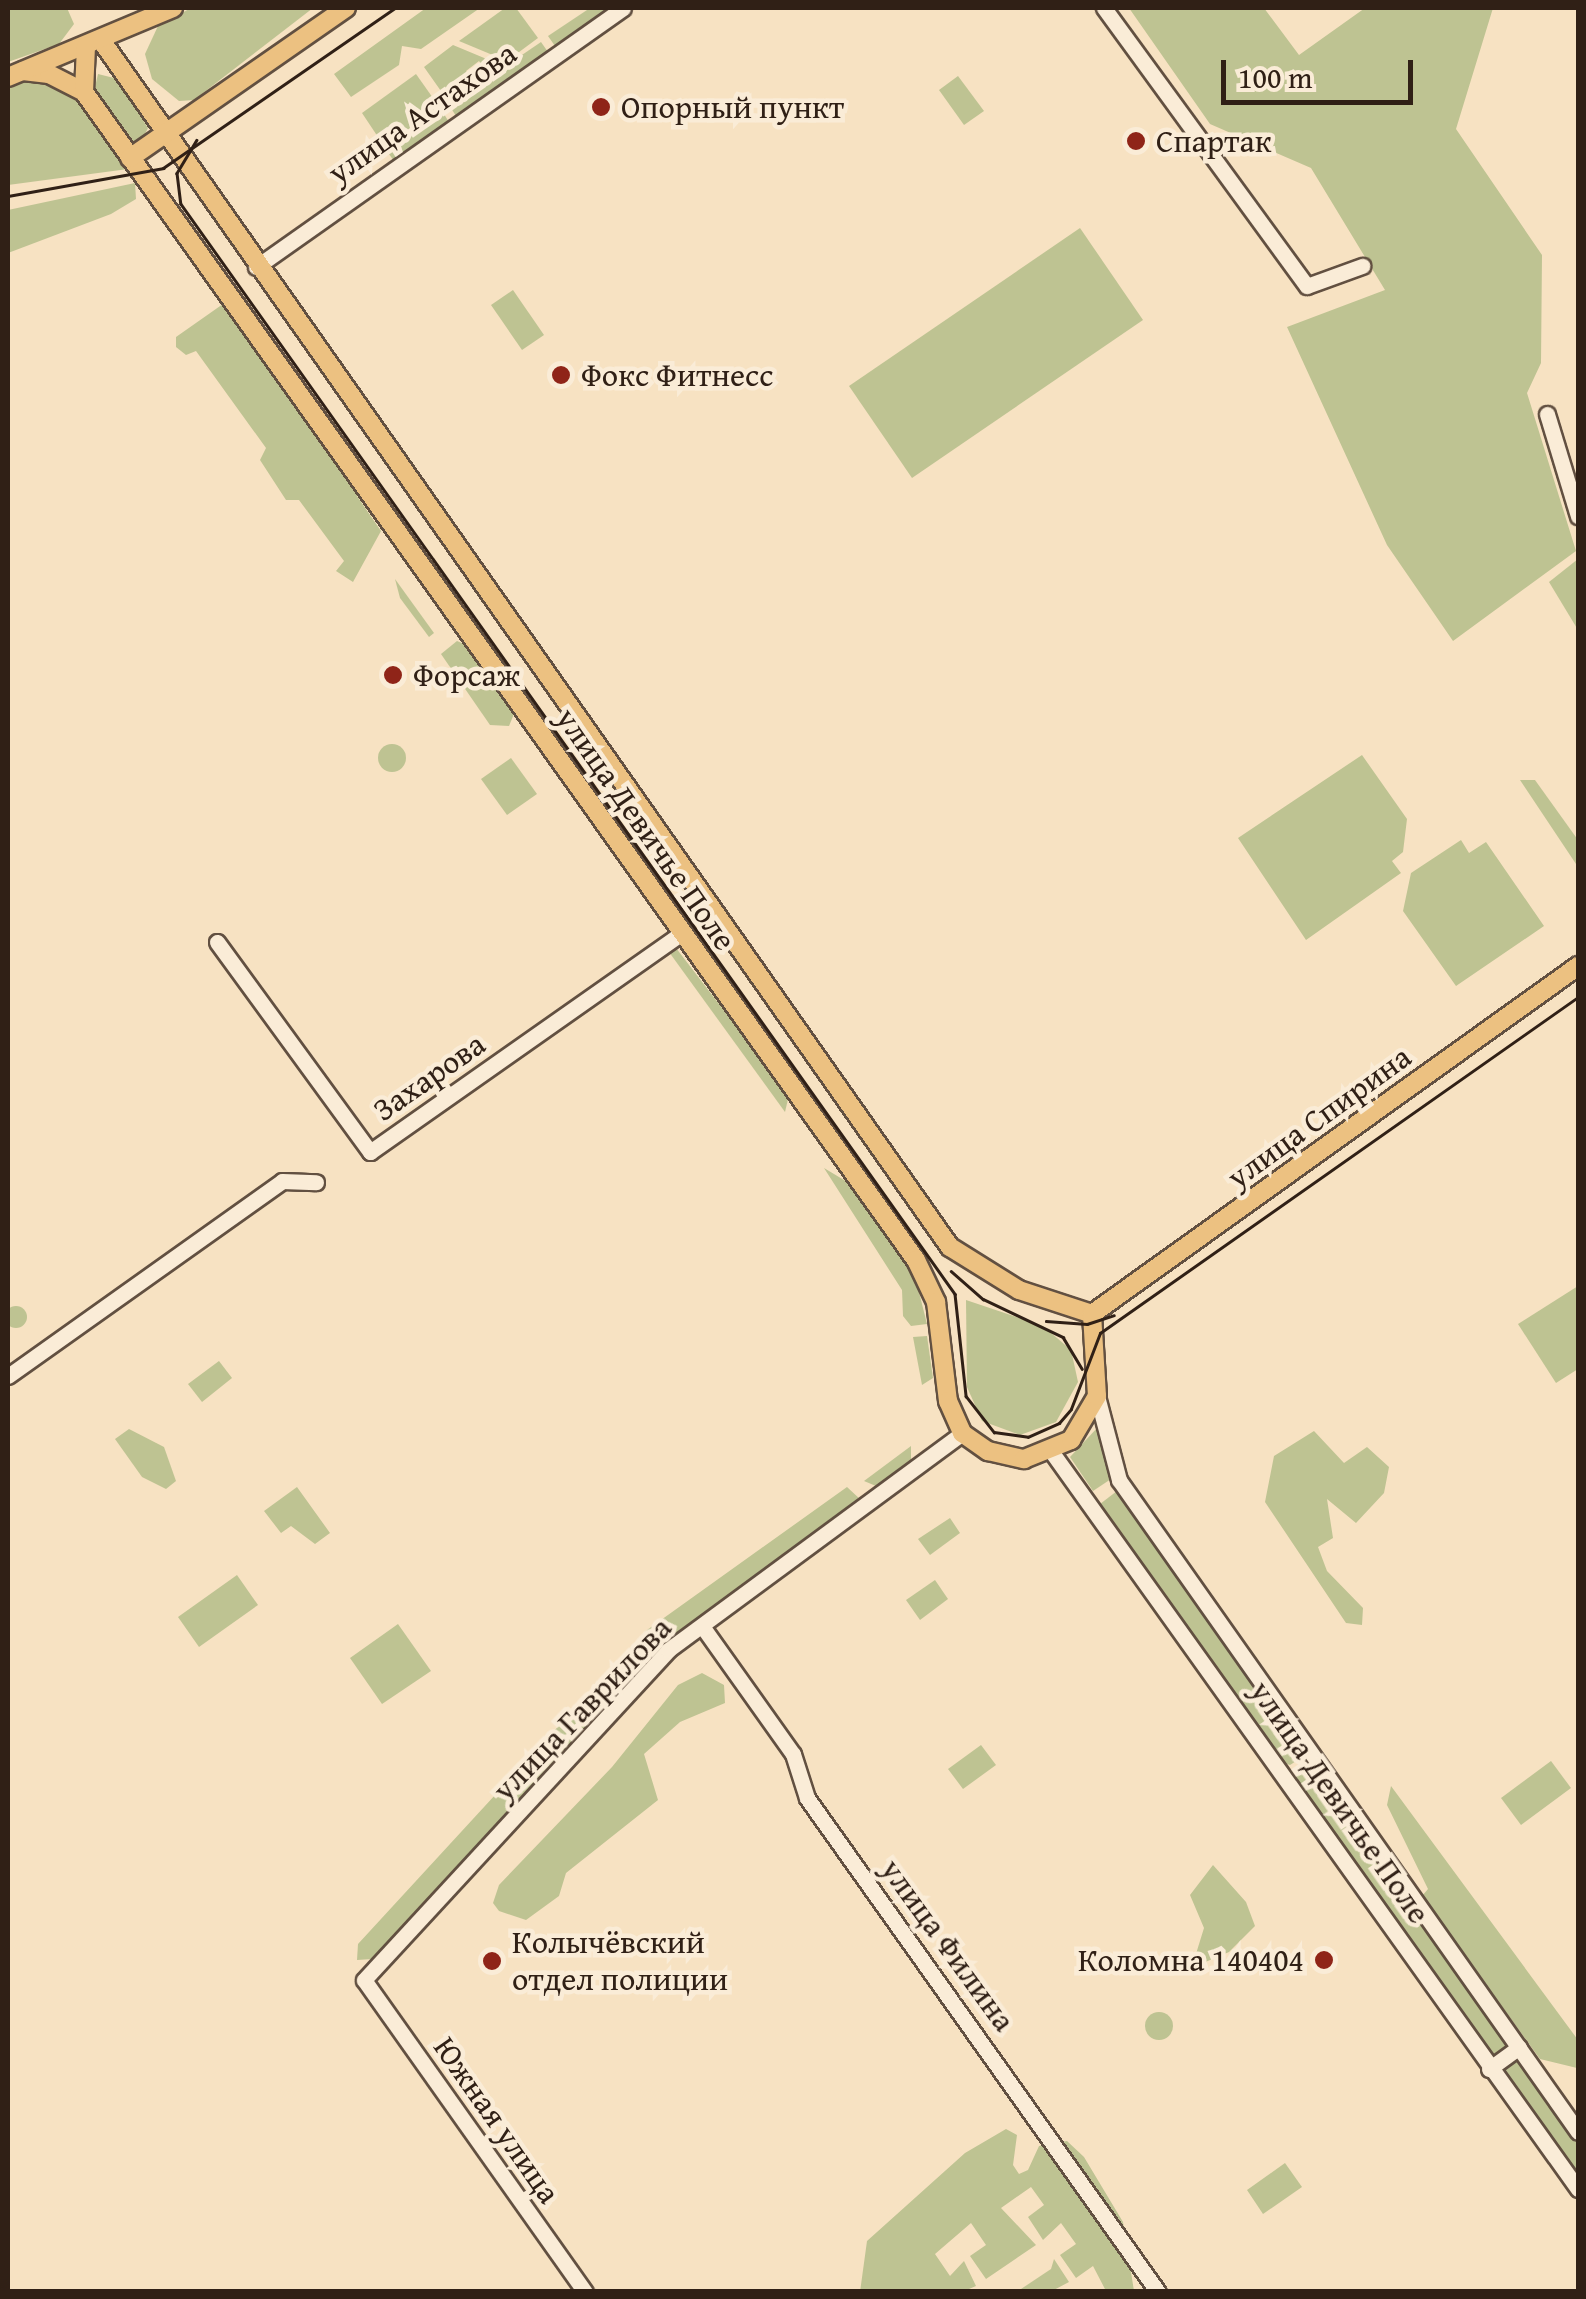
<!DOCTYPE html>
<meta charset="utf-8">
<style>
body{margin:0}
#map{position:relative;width:1586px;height:2299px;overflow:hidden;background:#f7e2c2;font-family:"Gentium Book Plus",serif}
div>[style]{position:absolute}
.green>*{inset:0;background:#bec392}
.round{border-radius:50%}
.roads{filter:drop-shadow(2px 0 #625041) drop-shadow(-2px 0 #625041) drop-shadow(0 2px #625041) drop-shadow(0 -2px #625041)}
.minor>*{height:15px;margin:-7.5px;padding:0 7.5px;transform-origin:7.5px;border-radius:7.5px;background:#faecd7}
.major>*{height:18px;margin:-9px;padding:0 9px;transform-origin:9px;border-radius:9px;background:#ecc181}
.tram>*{height:2.5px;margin:-1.25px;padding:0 1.25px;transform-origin:1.25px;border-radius:1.25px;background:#302016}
.dots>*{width:28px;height:28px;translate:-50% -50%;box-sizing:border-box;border:5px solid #faecd7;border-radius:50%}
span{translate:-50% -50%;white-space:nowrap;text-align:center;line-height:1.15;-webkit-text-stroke:9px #faecd7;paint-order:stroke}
.poi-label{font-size:32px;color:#302016}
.left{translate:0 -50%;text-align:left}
.right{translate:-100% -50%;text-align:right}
.street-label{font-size:32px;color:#302016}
.frame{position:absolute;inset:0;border:10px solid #302016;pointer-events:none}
.scale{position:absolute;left:1221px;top:60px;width:192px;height:45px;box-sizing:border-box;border:5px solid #302016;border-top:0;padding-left:12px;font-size:30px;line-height:35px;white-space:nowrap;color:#302016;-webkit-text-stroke:8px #faecd7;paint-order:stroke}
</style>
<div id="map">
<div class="green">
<i style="clip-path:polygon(8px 8px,67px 8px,74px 24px,59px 44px,8px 62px)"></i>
<i style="clip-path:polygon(191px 8px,313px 8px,194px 100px,179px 101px,152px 79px,145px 54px,158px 26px)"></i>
<i style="clip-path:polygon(426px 8px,480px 8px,421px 49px,402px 46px,399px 65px,351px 97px,334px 74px)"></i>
<i style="clip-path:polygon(505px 8px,516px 8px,538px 38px,507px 61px,459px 41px)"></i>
<i style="clip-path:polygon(590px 8px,610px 8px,555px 46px,548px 36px)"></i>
<i style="clip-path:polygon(1129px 8px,1264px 8px,1299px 55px,1365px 8px,1493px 8px,1456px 129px,1542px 255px,1541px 363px,1527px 393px,1576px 551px,1453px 641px,1387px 545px,1287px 327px,1385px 290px,1311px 168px,1210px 124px)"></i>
<i style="clip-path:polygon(541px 42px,548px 52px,456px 116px,449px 105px)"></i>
<i style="clip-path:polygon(453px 45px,501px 65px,488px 74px,479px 61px,466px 71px,474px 83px,448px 101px,424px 67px)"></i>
<i style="clip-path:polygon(98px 74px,114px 78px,138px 112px,148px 128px,141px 142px,130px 143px,93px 96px)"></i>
<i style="clip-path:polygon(416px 74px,440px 108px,384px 146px,362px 113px)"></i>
<i style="clip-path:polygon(958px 76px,984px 111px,964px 125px,939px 90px)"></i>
<i style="clip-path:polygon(32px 78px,71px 92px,128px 169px,8px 185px,8px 85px)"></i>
<i style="clip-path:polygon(442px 111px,449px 122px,394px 161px,386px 150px)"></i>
<i style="clip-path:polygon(135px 183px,136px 199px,111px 214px,8px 253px,8px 210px)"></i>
<i style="clip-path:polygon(1080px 228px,1143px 320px,912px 478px,849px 386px)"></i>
<i style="clip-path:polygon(513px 290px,544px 335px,522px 350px,491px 305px)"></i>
<i style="clip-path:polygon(223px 304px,358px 485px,357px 496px,381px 531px,353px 582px,336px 571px,344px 561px,299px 500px,286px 500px,260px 460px,266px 448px,196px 351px,186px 355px,176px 347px,176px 337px)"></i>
<i style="clip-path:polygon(1578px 559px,1578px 630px,1549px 582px)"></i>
<i style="clip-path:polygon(395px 579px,434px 633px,429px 637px,400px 598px)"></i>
<i style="clip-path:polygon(457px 641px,474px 648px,516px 709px,509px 726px,490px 725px,441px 654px)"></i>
<i class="round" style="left:378px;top:744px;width:28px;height:28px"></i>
<i style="clip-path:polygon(1362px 755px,1407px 819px,1403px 852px,1392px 861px,1401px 873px,1306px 940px,1238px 838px)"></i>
<i style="clip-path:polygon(511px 758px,537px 794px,507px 815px,481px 779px)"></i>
<i style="clip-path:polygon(1520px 780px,1535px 780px,1578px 840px,1578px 867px)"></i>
<i style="clip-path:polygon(1461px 840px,1469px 853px,1486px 842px,1544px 926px,1456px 986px,1403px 911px,1411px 873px)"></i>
<i style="clip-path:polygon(676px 948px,789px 1095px,785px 1112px,669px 952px)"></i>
<i style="clip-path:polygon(824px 1168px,849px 1183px,915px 1276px,927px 1324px,911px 1326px,903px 1316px,902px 1290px)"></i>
<i style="clip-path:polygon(1578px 1286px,1578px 1369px,1556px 1383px,1518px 1324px)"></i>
<i style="clip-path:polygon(966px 1300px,1043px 1326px,1071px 1350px,1078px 1382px,1056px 1422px,1020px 1435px,982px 1421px,967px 1387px)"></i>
<i class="round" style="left:5px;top:1306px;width:22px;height:22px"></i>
<i style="clip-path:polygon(927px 1336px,933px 1378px,922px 1385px,913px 1337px)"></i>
<i style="clip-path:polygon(219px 1361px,232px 1378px,202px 1402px,188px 1384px)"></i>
<i style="clip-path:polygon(1098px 1427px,1111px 1479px,1093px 1491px,1070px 1457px)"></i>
<i style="clip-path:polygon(129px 1429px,164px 1447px,176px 1481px,166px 1489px,142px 1477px,115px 1439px)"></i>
<i style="clip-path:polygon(1314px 1431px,1344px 1463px,1367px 1447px,1389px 1467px,1384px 1493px,1356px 1523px,1327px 1499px,1333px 1538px,1318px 1547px,1327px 1571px,1363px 1608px,1362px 1625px,1346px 1623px,1265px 1502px,1274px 1456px)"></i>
<i style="clip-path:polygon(911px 1446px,911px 1461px,876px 1486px,864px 1481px)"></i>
<i style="clip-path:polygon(297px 1487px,330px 1533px,315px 1544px,291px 1526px,281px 1533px,264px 1511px)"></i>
<i style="clip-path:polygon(847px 1487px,861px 1500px,666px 1641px,372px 1959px,357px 1960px,358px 1944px,647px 1630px)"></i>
<i style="clip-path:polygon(1117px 1491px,1296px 1746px,1301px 1758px,1290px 1765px,1281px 1762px,1100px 1504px)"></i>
<i style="clip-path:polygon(950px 1518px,960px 1533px,930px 1555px,918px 1539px)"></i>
<i style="clip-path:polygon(237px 1575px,258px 1605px,199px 1647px,178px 1617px)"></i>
<i style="clip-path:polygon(935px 1580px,948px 1599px,920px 1620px,906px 1600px)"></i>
<i style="clip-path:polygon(398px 1624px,431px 1671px,382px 1704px,350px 1658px)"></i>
<i style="clip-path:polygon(702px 1673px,724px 1685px,725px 1703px,680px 1722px,644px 1754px,658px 1800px,566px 1873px,559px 1896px,526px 1920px,499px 1911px,493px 1903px,499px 1885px,612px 1767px,678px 1685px)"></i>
<i style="clip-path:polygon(981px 1745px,996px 1765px,963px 1789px,948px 1769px)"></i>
<i style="clip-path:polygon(1551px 1761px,1571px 1788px,1521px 1825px,1501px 1798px)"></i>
<i style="clip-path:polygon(1306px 1764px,1315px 1770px,1509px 2049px,1492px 2059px,1295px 1778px)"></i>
<i style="clip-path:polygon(1391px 1786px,1578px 2040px,1577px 2068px,1540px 2059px,1422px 1896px,1428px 1889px,1387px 1805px)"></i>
<i style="clip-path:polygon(1213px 1865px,1246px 1902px,1255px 1926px,1229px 1952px,1203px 1963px,1195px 1957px,1204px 1928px,1190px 1895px)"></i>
<i class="round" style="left:1145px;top:2012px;width:28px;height:28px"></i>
<i style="clip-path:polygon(1516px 2057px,1578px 2140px,1578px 2175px,1504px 2072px)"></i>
<i style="clip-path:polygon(1006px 2129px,1017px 2135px,1013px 2165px,1019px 2174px,1028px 2170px,1039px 2146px,1067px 2141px,1084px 2157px,1123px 2222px,1134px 2291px,1106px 2291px,1093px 2266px,1076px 2278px,1060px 2255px,1076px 2244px,1061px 2223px,1043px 2240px,1028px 2217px,1044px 2205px,1031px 2187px,1001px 2208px,1036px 2245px,986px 2279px,970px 2256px,986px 2245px,971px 2223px,935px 2254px,950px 2276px,964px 2261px,976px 2286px,962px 2292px,860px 2292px,867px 2241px,965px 2153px)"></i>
<i style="clip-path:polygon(1285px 2163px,1302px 2187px,1263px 2214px,1247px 2190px)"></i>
<i style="clip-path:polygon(1054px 2259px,1069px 2282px,1052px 2291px,1018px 2291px,1051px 2269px)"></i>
</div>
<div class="roads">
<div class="minor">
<i style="left:1104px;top:8px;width:344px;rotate:53.9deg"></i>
<i style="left:1307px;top:286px;width:59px;rotate:-20deg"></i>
<i style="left:256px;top:267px;width:449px;rotate:-35.2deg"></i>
<i style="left:1547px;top:414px;width:107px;rotate:73.1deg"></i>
<i style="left:217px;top:942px;width:260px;rotate:53.9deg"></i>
<i style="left:370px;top:1152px;width:383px;rotate:-35.1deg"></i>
<i style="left:8px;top:1376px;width:336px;rotate:-35.4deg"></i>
<i style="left:282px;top:1181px;width:34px;rotate:2deg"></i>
<i style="left:1097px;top:1396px;width:87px;rotate:75.3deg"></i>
<i style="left:1119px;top:1480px;width:797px;rotate:54.85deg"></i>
<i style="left:1051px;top:1451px;width:907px;rotate:54.47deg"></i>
<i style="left:702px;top:1626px;width:157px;rotate:54.6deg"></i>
<i style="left:793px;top:1754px;width:46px;rotate:72.3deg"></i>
<i style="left:807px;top:1798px;width:606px;rotate:54.61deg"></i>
<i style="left:1489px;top:2069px;width:37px;rotate:-36deg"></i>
<i style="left:585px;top:2292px;width:382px;rotate:-125.3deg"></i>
<i style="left:364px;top:1980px;width:449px;rotate:-47.3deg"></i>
<i style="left:668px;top:1650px;width:365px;rotate:-36.4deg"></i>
</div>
<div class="major">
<i style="left:101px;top:40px;width:1476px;rotate:54.88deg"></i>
<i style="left:950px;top:1247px;width:81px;rotate:31.9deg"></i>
<i style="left:1019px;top:1290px;width:77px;rotate:18.2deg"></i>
<i style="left:23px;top:71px;width:26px;rotate:7deg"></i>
<i style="left:49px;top:74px;width:39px;rotate:27deg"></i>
<i style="left:84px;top:92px;width:1434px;rotate:54.54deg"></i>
<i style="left:916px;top:1260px;width:47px;rotate:64.5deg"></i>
<i style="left:936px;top:1302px;width:100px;rotate:83.1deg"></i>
<i style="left:948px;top:1401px;width:35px;rotate:66deg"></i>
<i style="left:962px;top:1433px;width:32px;rotate:35deg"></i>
<i style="left:988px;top:1451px;width:37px;rotate:13deg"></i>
<i style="left:1024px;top:1459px;width:51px;rotate:-22deg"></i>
<i style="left:1071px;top:1440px;width:51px;rotate:-59.4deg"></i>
<i style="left:1097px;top:1396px;width:82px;rotate:-93.5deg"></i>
<i style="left:8px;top:77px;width:179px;rotate:-22.7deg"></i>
<i style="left:84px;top:92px;width:46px;rotate:-87.5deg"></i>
<i style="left:130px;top:158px;width:263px;rotate:-34.8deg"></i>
<i style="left:1092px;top:1314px;width:598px;rotate:-35.6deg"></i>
</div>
</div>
<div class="tram">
<i style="left:197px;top:140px;width:39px;rotate:121deg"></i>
<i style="left:177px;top:173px;width:31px;rotate:83deg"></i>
<i style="left:181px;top:204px;width:1337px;rotate:54.62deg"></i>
<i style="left:955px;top:1294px;width:103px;rotate:83.8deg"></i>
<i style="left:966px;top:1396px;width:46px;rotate:52.1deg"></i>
<i style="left:994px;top:1432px;width:34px;rotate:8deg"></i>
<i style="left:1028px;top:1437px;width:34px;rotate:-24deg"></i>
<i style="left:1059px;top:1423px;width:18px;rotate:-49deg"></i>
<i style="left:1071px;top:1409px;width:81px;rotate:-69.1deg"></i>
<i style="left:1100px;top:1333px;width:584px;rotate:-35.1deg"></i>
<i style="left:8px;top:196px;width:158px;rotate:-10.2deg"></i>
<i style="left:163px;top:168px;width:282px;rotate:-34.6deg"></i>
<i style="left:951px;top:1271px;width:43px;rotate:41.2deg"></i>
<i style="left:983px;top:1299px;width:89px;rotate:25.4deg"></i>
<i style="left:1063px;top:1337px;width:37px;rotate:59deg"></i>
<i style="left:1046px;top:1321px;width:41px;rotate:4.2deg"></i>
<i style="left:1087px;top:1324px;width:28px;rotate:-18deg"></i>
</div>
<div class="dots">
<i style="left:601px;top:107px;background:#8f2418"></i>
<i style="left:1136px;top:141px;background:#8f2418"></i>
<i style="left:561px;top:375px;background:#8f2418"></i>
<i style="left:393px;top:675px;background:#8f2418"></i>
<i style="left:1324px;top:1960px;background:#8f2418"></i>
<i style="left:492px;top:1961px;background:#8f2418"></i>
</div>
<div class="poi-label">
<span class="left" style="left:621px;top:107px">Опорный пункт</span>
<span class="left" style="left:1156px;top:141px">Спартак</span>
<span class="left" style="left:581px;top:375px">Фокс Фитнесс</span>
<span class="left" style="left:413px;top:675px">Форсаж</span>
<span class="left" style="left:512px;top:1961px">Колычёвский<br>отдел полиции</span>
<span class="right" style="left:1304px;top:1960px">Коломна 140404</span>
</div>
<div class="street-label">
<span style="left:422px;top:113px;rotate:-35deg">улица Астахова</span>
<span style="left:646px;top:829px;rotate:55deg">улица Девичье Поле</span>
<span style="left:429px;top:1077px;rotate:-35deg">Захарова</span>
<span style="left:1319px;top:1117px;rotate:-36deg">улица Спирина</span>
<span style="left:582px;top:1709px;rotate:-46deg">улица Гаврилова</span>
<span style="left:1340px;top:1802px;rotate:55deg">улица Девичье Поле</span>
<span style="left:948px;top:1945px;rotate:54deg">улица Филина</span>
<span style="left:497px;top:2120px;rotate:55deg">Южная улица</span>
</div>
<div class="frame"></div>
<div class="scale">100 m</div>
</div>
